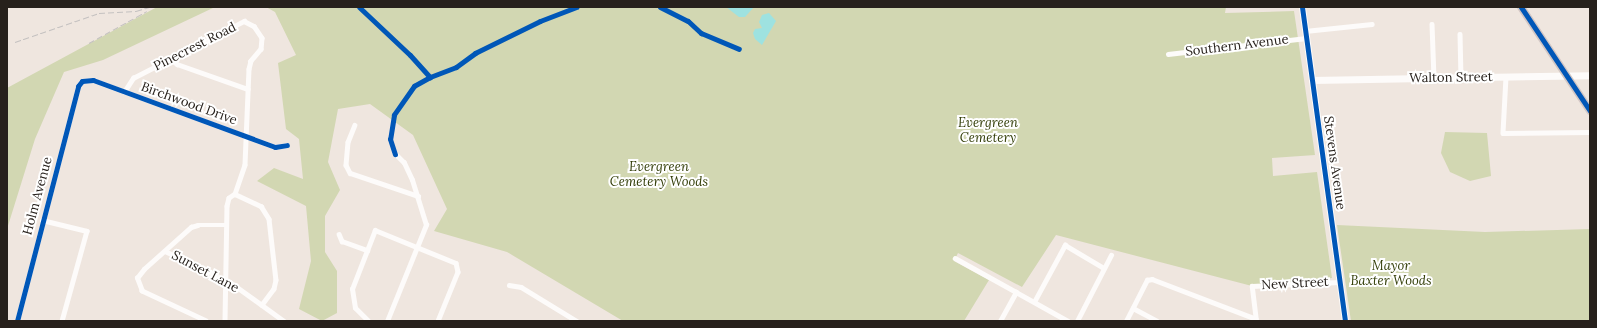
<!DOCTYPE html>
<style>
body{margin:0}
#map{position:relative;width:1597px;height:328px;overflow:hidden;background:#efe6df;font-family:Lora,serif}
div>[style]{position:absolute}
.green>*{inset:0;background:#d2d7b2}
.water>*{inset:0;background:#9ee2e0}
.street>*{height:4.5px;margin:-2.25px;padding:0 2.25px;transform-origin:2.25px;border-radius:2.25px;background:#fdfbfa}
.secondary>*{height:7px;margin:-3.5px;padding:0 3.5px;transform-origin:3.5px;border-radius:3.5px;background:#fdfbfa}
.highway>*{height:8px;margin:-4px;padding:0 4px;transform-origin:4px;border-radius:4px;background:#d1c6c4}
.rail>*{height:1px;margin-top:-0.5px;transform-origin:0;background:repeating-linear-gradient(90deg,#c4c1c0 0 6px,transparent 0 9px)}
.cycleway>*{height:5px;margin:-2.5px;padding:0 2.5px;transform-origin:2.5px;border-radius:2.5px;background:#0057b8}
span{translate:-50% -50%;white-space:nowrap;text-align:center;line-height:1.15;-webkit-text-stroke:4px #fff;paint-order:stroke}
.street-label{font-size:13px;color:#27211c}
.park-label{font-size:13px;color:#333e08;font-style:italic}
.frame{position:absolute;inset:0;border:8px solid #27211c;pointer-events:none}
</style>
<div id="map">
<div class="green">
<i style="clip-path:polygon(157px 7px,215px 7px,103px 60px,64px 72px,35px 139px,7px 229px,7px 88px)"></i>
<i style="clip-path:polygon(266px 7px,1226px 7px,1225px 13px,1294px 11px,1315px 155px,1272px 158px,1273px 176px,1317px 172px,1332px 278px,1252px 286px,1056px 235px,1022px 287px,958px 253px,954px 261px,989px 280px,964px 321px,623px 321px,507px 252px,434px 231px,447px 209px,413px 135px,370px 104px,338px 109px,328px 162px,340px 190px,325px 216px,325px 252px,337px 271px,337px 313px,322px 321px,299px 309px,311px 261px,306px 206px,257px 181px,274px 168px,303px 179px,299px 139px,286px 129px,278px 63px,296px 55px,275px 12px)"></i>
<i style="clip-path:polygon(1445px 132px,1487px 133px,1491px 176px,1470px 181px,1450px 172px,1441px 153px)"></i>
<i style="clip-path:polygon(1337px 225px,1485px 232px,1590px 229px,1590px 321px,1351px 321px)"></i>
</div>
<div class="water">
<i style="clip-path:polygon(726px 7px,754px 7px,745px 17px,739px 17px)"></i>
<i style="clip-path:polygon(769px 13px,776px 21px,762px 45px,755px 39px,753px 33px,755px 29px,762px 28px,759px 22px,762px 15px)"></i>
</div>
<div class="street">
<i style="left:1432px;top:24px;width:54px;rotate:87.9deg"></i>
<i style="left:1305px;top:31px;width:67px;rotate:-6deg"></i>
<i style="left:1460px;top:34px;width:43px;rotate:88.7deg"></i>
<i style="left:1168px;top:54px;width:139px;rotate:-6.6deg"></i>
<i style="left:171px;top:59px;width:8px;rotate:40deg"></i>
<i style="left:177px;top:64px;width:75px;rotate:19.4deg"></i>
<i style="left:1506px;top:77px;width:56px;rotate:93.1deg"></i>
<i style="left:1503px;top:133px;width:87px;rotate:-0.7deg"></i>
<i style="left:124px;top:92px;width:17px;rotate:-57deg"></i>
<i style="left:133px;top:78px;width:125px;rotate:-27.2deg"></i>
<i style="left:244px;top:21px;width:11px;rotate:27deg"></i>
<i style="left:254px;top:26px;width:14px;rotate:56deg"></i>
<i style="left:262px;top:38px;width:11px;rotate:95deg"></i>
<i style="left:261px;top:49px;width:16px;rotate:130deg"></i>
<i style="left:251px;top:61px;width:8px;rotate:104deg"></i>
<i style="left:249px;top:69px;width:96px;rotate:92.4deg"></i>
<i style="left:245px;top:165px;width:31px;rotate:109deg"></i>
<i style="left:235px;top:194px;width:7px;rotate:146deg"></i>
<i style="left:229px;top:198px;width:8px;rotate:104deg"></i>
<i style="left:227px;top:206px;width:115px;rotate:91deg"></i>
<i style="left:355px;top:125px;width:18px;rotate:112deg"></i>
<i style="left:348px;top:142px;width:23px;rotate:95deg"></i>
<i style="left:346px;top:165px;width:9px;rotate:63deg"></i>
<i style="left:350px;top:173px;width:72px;rotate:18.7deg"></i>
<i style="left:235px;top:194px;width:29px;rotate:25deg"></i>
<i style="left:261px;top:206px;width:15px;rotate:58deg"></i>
<i style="left:269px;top:219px;width:61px;rotate:83.5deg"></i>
<i style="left:276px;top:280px;width:9px;rotate:103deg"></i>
<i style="left:274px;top:289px;width:20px;rotate:127deg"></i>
<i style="left:42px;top:220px;width:46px;rotate:13.7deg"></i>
<i style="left:87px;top:231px;width:93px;rotate:105.5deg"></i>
<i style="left:339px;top:234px;width:8px;rotate:67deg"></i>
<i style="left:342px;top:241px;width:27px;rotate:20deg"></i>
<i style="left:165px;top:251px;width:72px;rotate:25.5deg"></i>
<i style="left:230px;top:282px;width:67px;rotate:35.8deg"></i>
<i style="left:955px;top:258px;width:129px;rotate:29.1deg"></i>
<i style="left:509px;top:285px;width:12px;rotate:9deg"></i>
<i style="left:521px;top:287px;width:66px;rotate:31.3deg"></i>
<i style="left:1034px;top:302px;width:65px;rotate:-61.5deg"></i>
<i style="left:1065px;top:245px;width:45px;rotate:30.5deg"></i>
<i style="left:1133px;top:308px;width:27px;rotate:28deg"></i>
<i style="left:17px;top:321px;width:243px;rotate:-75.4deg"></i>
<i style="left:78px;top:86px;width:6px;rotate:-51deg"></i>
<i style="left:82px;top:81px;width:11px;rotate:-5deg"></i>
<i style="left:93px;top:80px;width:194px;rotate:20.2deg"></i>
<i style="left:275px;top:147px;width:12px;rotate:-9deg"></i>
<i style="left:206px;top:321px;width:71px;rotate:-154.9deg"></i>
<i style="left:142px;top:291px;width:14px;rotate:-111deg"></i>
<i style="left:137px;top:278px;width:11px;rotate:-52deg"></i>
<i style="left:144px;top:269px;width:63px;rotate:-41.8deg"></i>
<i style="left:191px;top:227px;width:7px;rotate:-16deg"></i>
<i style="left:198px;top:225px;width:28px"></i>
<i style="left:368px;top:321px;width:18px;rotate:-135deg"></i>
<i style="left:355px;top:308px;width:19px;rotate:-99deg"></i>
<i style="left:352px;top:289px;width:63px;rotate:-68.7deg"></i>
<i style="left:375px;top:230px;width:87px;rotate:22.2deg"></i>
<i style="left:456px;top:263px;width:9px;rotate:77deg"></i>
<i style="left:458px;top:272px;width:53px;rotate:112.2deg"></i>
<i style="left:387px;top:321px;width:104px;rotate:-67.9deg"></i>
<i style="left:426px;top:225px;width:47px;rotate:-107.3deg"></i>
<i style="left:412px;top:180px;width:19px;rotate:-115deg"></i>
<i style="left:404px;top:163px;width:13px;rotate:-135deg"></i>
<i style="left:1000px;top:321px;width:33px;rotate:-61deg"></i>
<i style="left:1077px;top:321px;width:74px;rotate:-62.7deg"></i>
<i style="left:1126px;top:321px;width:46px;rotate:-62.9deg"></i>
<i style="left:1147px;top:280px;width:5px;rotate:-11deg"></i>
<i style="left:1152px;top:279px;width:111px;rotate:21deg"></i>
<i style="left:1256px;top:321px;width:35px;rotate:-97deg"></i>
<i style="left:1252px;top:286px;width:87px;rotate:-2.6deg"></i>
</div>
<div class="secondary">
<i style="left:1302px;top:7px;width:317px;rotate:82.2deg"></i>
<i style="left:1312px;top:80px;width:278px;rotate:-1deg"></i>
</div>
<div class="highway">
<i style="left:1521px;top:7px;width:125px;rotate:56.4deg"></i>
</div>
<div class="rail">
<i style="left:15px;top:42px;width:89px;rotate:-19deg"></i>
<i style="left:99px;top:13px;width:37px;rotate:-3deg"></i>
<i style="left:136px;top:11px;width:14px;rotate:-17deg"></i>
<i style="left:89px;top:43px;width:66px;rotate:-28.9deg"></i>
</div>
<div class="cycleway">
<i style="left:359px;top:7px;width:70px;rotate:43.3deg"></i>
<i style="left:410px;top:55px;width:30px;rotate:48deg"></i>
<i style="left:430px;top:77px;width:18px;rotate:151deg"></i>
<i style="left:414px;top:86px;width:35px;rotate:125deg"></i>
<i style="left:394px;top:115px;width:24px;rotate:99deg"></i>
<i style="left:390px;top:139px;width:16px;rotate:72deg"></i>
<i style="left:660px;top:7px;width:31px;rotate:27deg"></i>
<i style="left:688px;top:21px;width:18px;rotate:43deg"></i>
<i style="left:701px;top:33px;width:41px;rotate:22.8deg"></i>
<i style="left:1302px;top:7px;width:317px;rotate:82.2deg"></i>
<i style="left:1521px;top:7px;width:125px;rotate:56.4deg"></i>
<i style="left:430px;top:77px;width:28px;rotate:-21deg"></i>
<i style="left:456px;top:67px;width:24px;rotate:-36deg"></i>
<i style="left:475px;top:53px;width:72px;rotate:-26.2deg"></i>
<i style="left:540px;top:21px;width:39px;rotate:-21deg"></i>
<i style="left:17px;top:321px;width:243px;rotate:-75.4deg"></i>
<i style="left:78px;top:86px;width:6px;rotate:-51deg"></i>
<i style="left:82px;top:81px;width:11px;rotate:-5deg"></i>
<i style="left:93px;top:80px;width:194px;rotate:20.2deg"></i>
<i style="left:275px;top:147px;width:12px;rotate:-9deg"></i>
</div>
<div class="street-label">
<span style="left:1237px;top:46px;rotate:-7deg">Southern Avenue</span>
<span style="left:195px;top:47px;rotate:-27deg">Pinecrest Road</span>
<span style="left:1451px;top:78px;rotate:-1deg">Walton Street</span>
<span style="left:189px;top:104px;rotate:20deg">Birchwood Drive</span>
<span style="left:1334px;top:163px;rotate:82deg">Stevens Avenue</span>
<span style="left:38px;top:196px;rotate:-75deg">Holm Avenue</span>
<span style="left:205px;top:272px;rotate:28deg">Sunset Lane</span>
<span style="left:1295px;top:284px;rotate:-3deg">New Street</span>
</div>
<div class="park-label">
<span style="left:988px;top:131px">Evergreen<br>Cemetery</span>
<span style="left:659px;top:175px">Evergreen<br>Cemetery Woods</span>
<span style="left:1391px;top:274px">Mayor<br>Baxter Woods</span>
</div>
<div class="frame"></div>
</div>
